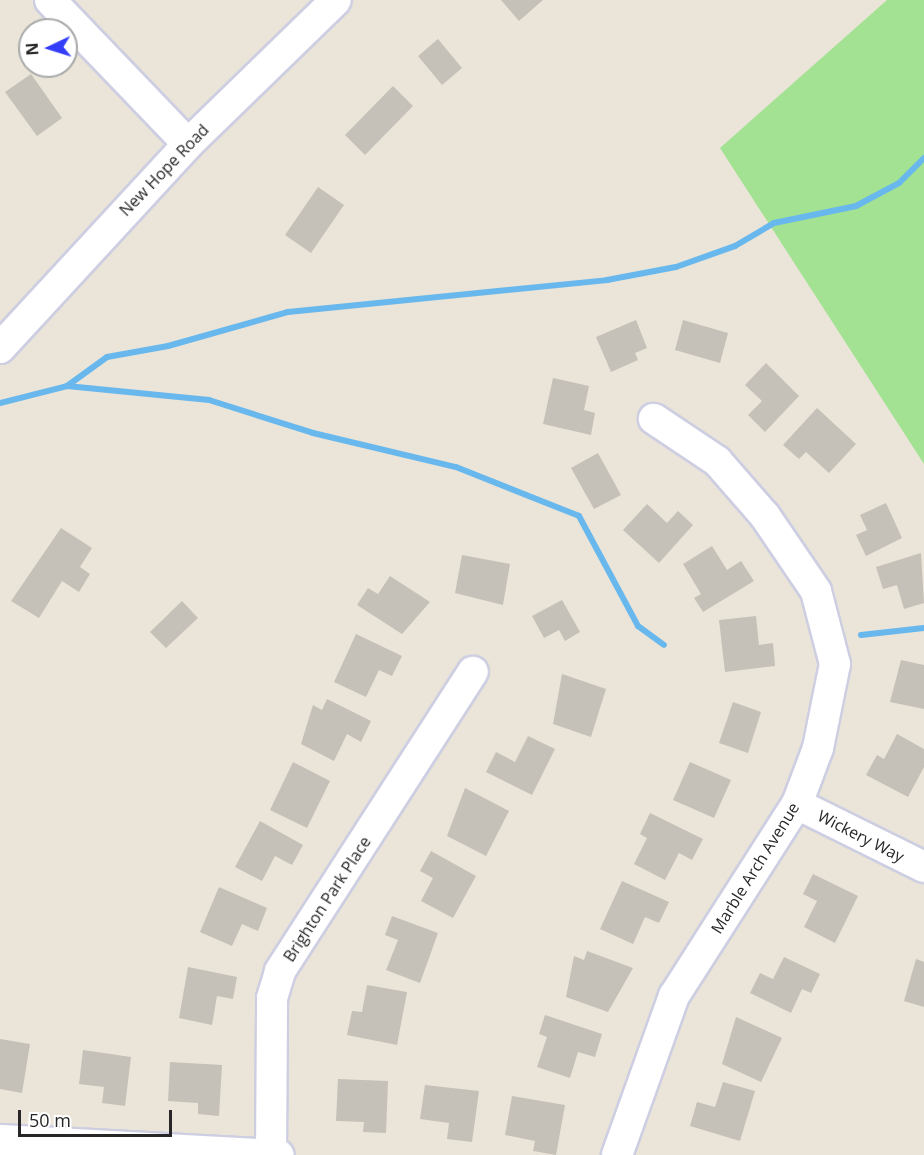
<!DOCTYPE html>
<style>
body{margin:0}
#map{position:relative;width:924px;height:1155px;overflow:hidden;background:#eae5d8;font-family:"Open Sans",sans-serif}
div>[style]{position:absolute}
.green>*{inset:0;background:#a3e293}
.stream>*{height:6px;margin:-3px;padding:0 3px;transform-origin:3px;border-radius:3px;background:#68b8ee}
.building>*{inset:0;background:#c5c1b8}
.roads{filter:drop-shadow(2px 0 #cdcee1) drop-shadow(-2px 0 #cdcee1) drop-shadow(0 2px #cdcee1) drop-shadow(0 -2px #cdcee1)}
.minor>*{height:30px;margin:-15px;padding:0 15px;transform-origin:15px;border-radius:15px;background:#fff}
span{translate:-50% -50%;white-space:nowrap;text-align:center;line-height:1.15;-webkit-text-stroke:4.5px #fff;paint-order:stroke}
.street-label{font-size:16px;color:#272727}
.north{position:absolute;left:18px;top:18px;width:60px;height:60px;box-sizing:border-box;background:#fff;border:2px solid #a9a9a9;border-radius:50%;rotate:266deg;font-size:16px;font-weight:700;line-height:24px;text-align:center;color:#272727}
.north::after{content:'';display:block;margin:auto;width:21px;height:27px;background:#343efa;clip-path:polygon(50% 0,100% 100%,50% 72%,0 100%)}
.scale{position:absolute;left:18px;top:1110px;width:154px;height:27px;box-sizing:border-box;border:3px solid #272727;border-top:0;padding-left:8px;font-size:18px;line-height:21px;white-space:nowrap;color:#272727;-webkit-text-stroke:4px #fff;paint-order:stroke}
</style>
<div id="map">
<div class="green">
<i style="clip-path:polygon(887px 0,924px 0,924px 464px,720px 148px)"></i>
</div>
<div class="stream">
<i style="left:67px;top:386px;width:49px;rotate:-35.9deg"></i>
<i style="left:107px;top:357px;width:62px;rotate:-10.2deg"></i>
<i style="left:168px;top:346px;width:125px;rotate:-15.8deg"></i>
<i style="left:288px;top:312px;width:321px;rotate:-5.7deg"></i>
<i style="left:607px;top:280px;width:70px;rotate:-10.7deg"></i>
<i style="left:676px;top:267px;width:63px;rotate:-19.6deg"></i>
<i style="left:735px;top:246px;width:45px;rotate:-30.5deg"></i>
<i style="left:774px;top:223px;width:84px;rotate:-11.7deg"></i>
<i style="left:856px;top:206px;width:49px;rotate:-28.1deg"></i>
<i style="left:899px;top:183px;width:35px;rotate:-45deg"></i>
<i style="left:0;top:403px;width:69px;rotate:-14.2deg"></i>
<i style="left:67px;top:386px;width:143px;rotate:5.6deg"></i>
<i style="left:209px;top:400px;width:109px;rotate:17.6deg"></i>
<i style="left:313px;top:433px;width:147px;rotate:13.4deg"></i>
<i style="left:456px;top:467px;width:132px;rotate:21.7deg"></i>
<i style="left:579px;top:516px;width:125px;rotate:61.8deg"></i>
<i style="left:638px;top:626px;width:32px;rotate:36deg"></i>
<i style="left:861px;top:635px;width:63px;rotate:-6.3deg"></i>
</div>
<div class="building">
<i style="clip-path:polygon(501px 0,543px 0,519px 21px)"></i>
<i style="clip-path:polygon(438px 39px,462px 68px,442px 85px,418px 56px)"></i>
<i style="clip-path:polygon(31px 74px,62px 118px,37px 136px,5px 92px)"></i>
<i style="clip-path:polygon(393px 86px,413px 106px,365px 155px,345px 135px)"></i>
<i style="clip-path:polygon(318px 187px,344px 205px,311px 253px,285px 235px)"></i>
<i style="clip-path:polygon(636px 320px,647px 348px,635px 353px,638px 360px,611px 372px,596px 337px)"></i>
<i style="clip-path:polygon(683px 320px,728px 333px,720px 363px,675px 350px)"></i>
<i style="clip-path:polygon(766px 363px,799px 396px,765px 432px,748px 415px,762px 401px,745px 385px)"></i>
<i style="clip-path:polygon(553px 378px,589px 386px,584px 410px,595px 413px,591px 435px,543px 424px)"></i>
<i style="clip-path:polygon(817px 408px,856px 444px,829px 473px,806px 452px,799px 459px,783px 445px)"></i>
<i style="clip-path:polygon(598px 453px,621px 495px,594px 509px,571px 468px)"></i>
<i style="clip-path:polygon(886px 503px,902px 538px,866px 556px,856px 535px,867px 530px,860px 515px)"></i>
<i style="clip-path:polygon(647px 504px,667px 523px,678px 511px,693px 525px,659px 563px,623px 530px)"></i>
<i style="clip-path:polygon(61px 528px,92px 548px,80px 567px,90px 574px,79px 592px,62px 581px,39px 618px,11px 601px)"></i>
<i style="clip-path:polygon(712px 546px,727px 570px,741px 561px,754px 581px,703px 612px,694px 598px,701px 594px,683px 564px)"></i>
<i style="clip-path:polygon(921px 553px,924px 603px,904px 609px,897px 585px,883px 589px,876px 567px)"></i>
<i style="clip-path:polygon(462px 555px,510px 564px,503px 605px,455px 593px)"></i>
<i style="clip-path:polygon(390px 576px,430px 602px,402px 634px,357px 605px,368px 588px,378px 594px)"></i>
<i style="clip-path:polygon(562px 600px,580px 632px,565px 641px,559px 630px,544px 638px,532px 616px)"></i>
<i style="clip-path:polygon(182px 601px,198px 618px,166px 648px,150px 632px)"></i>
<i style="clip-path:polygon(756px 616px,759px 645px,773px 643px,775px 666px,725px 672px,719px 620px)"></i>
<i style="clip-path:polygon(356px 634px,402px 656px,392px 676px,379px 670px,366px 697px,334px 682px)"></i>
<i style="clip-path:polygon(901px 660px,924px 665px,924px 709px,890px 702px)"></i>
<i style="clip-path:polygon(562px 674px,606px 689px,591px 737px,553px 724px)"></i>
<i style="clip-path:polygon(327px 699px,371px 721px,361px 742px,347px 734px,334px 761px,301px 744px,313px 705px,322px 710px)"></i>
<i style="clip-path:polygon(733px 702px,761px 712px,748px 753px,719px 743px)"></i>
<i style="clip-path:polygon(897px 734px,924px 749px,924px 767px,908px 797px,866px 775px,877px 755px,884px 759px)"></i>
<i style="clip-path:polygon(528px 736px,555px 749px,532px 795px,486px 772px,496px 752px,515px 762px)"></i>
<i style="clip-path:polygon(293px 762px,330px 781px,307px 828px,270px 810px)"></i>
<i style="clip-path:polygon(690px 762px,731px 780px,714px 818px,673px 800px)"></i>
<i style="clip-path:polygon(465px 788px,509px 811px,486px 856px,447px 836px)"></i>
<i style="clip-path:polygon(650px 813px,703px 839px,692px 860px,679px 853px,665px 880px,634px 864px,647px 838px,640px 834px)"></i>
<i style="clip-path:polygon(260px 821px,303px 845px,292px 865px,275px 856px,262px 881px,235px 867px)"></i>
<i style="clip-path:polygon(431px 851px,476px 876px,453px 918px,421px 901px,433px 878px,420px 871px)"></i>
<i style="clip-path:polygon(813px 874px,858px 896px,835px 943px,804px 927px,817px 901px,803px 894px)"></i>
<i style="clip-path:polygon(622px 881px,669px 902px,659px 923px,645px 917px,633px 944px,600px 929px)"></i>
<i style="clip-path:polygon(219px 887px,267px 908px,258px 931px,242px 924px,232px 946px,200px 932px)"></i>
<i style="clip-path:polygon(392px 916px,438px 933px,420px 983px,386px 970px,398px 940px,385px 935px)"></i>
<i style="clip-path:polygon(587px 951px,633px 968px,608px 1012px,566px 997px,574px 956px,584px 960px)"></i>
<i style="clip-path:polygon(784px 957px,820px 974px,811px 993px,802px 989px,791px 1013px,750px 993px,760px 973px,773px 979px)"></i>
<i style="clip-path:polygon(916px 959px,924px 962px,924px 1007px,904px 1001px)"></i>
<i style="clip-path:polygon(188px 967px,237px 977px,233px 999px,217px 996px,212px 1025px,179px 1018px)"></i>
<i style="clip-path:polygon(367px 985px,407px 992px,397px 1045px,347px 1035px,352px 1011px,362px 1012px)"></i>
<i style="clip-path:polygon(545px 1015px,602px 1034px,595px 1057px,578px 1052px,570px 1078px,537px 1067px,547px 1037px,539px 1034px)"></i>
<i style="clip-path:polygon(736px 1017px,782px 1038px,761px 1082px,722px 1064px)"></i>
<i style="clip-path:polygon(0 1039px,30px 1044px,22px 1093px,0 1089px)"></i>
<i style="clip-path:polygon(83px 1050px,131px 1057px,125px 1106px,102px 1103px,104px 1087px,79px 1084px)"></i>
<i style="clip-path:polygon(170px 1062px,222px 1065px,219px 1116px,198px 1114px,198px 1103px,168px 1101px)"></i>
<i style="clip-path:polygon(338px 1079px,388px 1081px,386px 1133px,363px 1132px,364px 1122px,336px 1121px)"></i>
<i style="clip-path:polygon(723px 1082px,755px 1091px,740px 1141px,690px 1126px,697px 1102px,715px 1107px)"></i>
<i style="clip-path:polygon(425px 1085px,479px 1091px,472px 1142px,447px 1139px,449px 1123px,420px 1119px)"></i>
<i style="clip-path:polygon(512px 1096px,565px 1105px,556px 1155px,533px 1151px,535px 1141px,505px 1135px)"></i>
</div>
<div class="roads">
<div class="minor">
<i style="left:50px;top:0;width:199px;rotate:46.2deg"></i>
<i style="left:0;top:348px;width:277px;rotate:-47.3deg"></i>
<i style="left:188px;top:144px;width:206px;rotate:-44.2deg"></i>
<i style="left:797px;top:804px;width:142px;rotate:26.4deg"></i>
<i style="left:0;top:1140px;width:279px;rotate:3.1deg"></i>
<i style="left:271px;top:1154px;width:156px;rotate:-89.6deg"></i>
<i style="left:272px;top:998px;width:28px;rotate:-73deg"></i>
<i style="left:280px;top:971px;width:356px;rotate:-57.2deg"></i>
<i style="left:617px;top:1155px;width:169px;rotate:-70.3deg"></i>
<i style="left:674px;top:996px;width:228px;rotate:-57.4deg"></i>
<i style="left:797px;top:804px;width:60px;rotate:-69.4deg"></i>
<i style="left:818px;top:748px;width:86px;rotate:-78.6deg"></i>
<i style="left:835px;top:664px;width:75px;rotate:-104.6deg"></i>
<i style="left:816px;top:591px;width:91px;rotate:-124.2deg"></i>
<i style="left:765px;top:516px;width:73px;rotate:-131.1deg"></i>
<i style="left:717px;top:461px;width:76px;rotate:-146.3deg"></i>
</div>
</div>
<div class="street-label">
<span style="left:164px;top:170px;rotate:-46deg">New Hope Road</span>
<span style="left:861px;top:836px;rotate:27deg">Wickery Way</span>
<span style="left:755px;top:868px;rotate:-58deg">Marble Arch Avenue</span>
<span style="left:327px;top:899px;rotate:-57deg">Brighton Park Place</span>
</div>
<div class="north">N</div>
<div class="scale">50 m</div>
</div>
